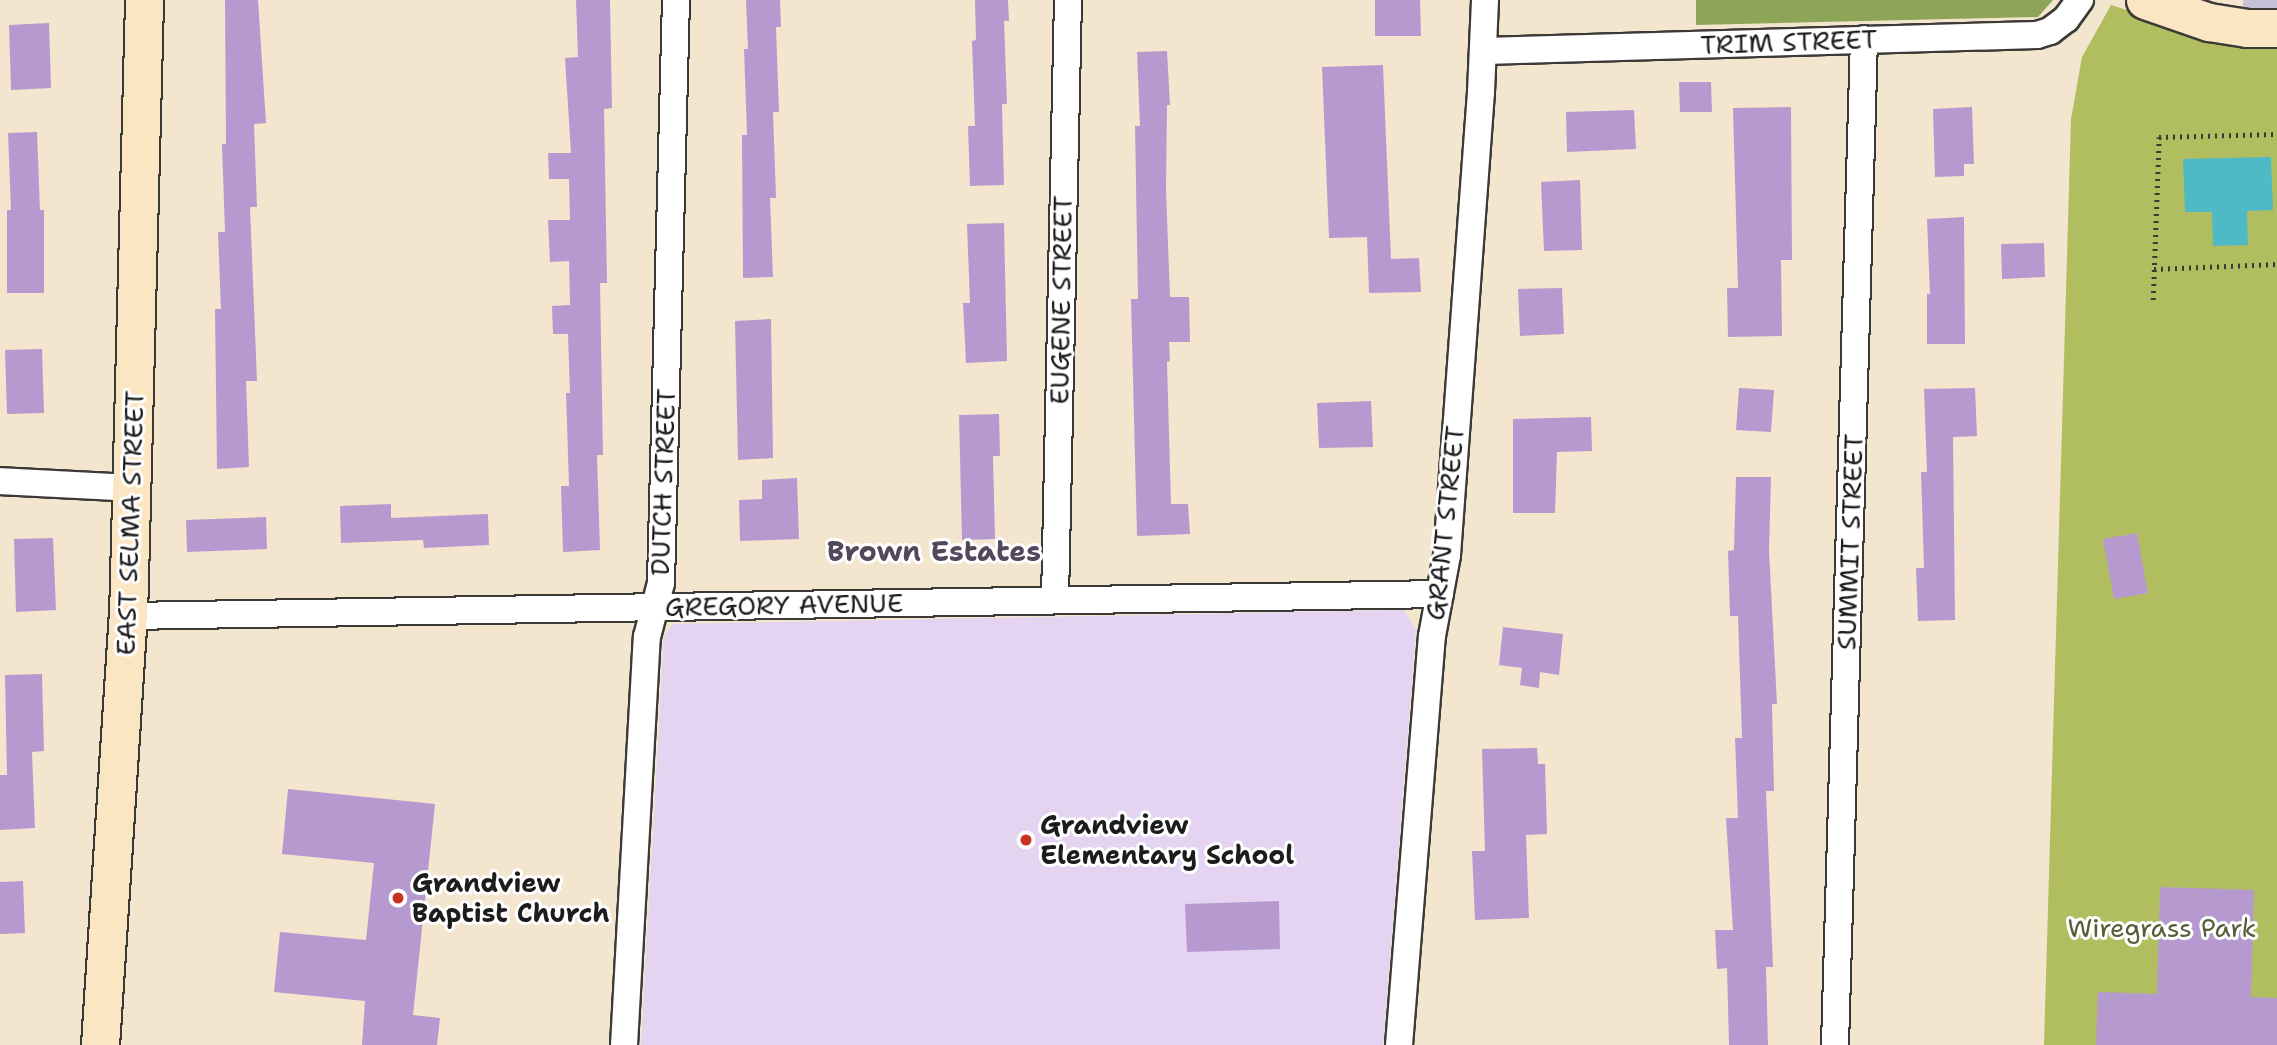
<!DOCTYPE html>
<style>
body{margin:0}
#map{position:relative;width:2277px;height:1045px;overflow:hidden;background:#f4e5ce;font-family:"Shantell Sans",sans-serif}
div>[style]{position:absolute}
.built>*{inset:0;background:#e4d3f1}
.industrial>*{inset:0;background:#c6c0d9}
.green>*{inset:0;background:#b0be60}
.forest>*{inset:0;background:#8ca556}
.water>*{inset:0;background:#4dbac6}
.building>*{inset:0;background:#b69acf}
.path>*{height:4.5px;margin-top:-2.25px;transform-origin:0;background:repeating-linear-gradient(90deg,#3c3a37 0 2px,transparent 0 7px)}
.roads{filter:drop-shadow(2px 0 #3c3a37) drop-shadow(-2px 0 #3c3a37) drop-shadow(0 2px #3c3a37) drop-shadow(0 -2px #3c3a37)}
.street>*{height:26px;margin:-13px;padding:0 13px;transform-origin:13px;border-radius:13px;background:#fff}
.secondary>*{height:37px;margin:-18.5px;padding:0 18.5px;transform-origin:18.5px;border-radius:18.5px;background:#fbe6c4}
.dots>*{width:19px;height:19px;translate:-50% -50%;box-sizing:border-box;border:4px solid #fff;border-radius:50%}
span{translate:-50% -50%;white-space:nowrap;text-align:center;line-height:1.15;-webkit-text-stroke:6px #fff;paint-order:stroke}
.street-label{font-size:26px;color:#1c1c1c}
.poi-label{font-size:26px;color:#1c1c1c;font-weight:700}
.left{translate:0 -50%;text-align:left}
.park-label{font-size:26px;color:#575d37}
.neighbourhood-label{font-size:28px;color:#52485b;font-weight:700}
</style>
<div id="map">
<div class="built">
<i style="clip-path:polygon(1404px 610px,1416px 630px,1383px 1045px,641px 1045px,664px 636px,673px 624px)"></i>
</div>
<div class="industrial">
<i style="clip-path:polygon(2243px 0,2277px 0,2277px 11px,2243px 12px)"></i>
</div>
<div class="green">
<i style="clip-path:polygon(2111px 5px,2224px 41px,2277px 44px,2277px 1045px,2044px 1045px,2071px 119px,2082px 57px)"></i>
</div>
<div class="forest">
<i style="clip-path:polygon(1696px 0,2053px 0,2038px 17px,1696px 25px)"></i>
</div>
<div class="water">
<i style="clip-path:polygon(2271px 157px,2273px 210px,2247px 211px,2248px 245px,2213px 246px,2212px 212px,2185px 212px,2183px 159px)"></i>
</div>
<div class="building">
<i style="clip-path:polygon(225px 0,258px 0,266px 123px,254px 124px,257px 207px,250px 207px,257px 381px,246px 381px,249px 467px,217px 469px,215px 309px,221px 309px,218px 232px,225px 232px,222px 144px,226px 144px)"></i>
<i style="clip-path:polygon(576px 0,610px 0,612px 108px,604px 109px,607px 283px,600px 283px,603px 455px,597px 455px,600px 550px,563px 552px,561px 486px,569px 486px,566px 393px,570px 393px,568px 334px,553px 334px,552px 306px,570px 305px,569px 261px,550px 262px,548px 220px,570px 220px,569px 179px,549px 179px,548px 153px,571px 153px,565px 58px,578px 57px)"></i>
<i style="clip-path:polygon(746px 0,780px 0,781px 27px,776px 27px,779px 112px,773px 112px,776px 198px,770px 198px,773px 277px,743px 278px,742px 135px,747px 135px,744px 49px,748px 49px)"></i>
<i style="clip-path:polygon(975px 0,1008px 0,1009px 21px,1004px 21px,1007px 104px,1002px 104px,1004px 185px,970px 186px,968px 126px,975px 126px,972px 41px,976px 40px)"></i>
<i style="clip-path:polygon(1375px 0,1420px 0,1421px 36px,1375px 36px)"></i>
<i style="clip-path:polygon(49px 23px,51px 88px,11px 90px,9px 25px)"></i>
<i style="clip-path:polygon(1167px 51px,1170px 105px,1167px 105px,1166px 190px,1170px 297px,1189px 297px,1190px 342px,1169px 342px,1170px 361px,1167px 362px,1171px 504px,1188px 504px,1190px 534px,1137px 536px,1131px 299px,1138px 299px,1135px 126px,1140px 126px,1137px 52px)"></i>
<i style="clip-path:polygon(1383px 65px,1391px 259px,1419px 258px,1421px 292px,1369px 293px,1367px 237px,1329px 238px,1322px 67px)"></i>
<i style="clip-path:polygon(1679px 82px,1711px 82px,1712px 112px,1680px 112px)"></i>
<i style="clip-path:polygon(1791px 107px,1792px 260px,1781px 260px,1782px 336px,1728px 337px,1727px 288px,1738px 288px,1733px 108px)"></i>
<i style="clip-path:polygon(1972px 107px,1974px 164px,1964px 164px,1964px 176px,1935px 177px,1933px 109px)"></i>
<i style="clip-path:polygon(1634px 110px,1636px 149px,1567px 152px,1566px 112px)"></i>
<i style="clip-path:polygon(37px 132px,40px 210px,44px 210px,44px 293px,7px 293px,7px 210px,11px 210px,8px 133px)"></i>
<i style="clip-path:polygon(1580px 180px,1582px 250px,1544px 251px,1541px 182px)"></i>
<i style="clip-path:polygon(1964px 217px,1965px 344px,1927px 344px,1927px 294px,1930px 294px,1927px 219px)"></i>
<i style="clip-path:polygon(1004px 223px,1007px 361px,966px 363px,963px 303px,970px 303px,967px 224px)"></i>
<i style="clip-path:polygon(2044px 243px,2045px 277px,2002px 279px,2001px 244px)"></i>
<i style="clip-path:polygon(1562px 288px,1564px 334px,1520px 336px,1518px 289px)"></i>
<i style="clip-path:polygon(771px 319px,773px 458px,738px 460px,735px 321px)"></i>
<i style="clip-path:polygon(42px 349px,44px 413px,7px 414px,5px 350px)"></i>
<i style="clip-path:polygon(1739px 388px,1774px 390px,1771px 432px,1736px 430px)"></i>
<i style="clip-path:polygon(1975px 388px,1977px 436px,1953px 437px,1955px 620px,1918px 621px,1916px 568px,1924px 568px,1921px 472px,1927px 472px,1924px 389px)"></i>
<i style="clip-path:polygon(1371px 401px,1373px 447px,1319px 448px,1317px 403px)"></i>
<i style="clip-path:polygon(999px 414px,1000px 456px,993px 456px,995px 539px,962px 540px,959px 415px)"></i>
<i style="clip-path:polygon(1591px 417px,1592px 451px,1557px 452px,1555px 513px,1513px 513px,1513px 419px)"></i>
<i style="clip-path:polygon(1736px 477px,1771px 477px,1769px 551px,1777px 704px,1772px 704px,1774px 791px,1766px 791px,1773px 967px,1766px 967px,1768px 1045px,1729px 1045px,1727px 968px,1717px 969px,1715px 930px,1733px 930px,1726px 818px,1738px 818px,1735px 738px,1742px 738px,1738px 616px,1730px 616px,1728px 551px,1734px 550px)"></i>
<i style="clip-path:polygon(797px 478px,799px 539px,740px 541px,739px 500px,762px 499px,762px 480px)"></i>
<i style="clip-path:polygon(391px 504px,391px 518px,488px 514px,489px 545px,424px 548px,423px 540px,341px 543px,340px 506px)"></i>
<i style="clip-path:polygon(266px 517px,267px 549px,187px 552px,186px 520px)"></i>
<i style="clip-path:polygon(2137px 533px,2148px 593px,2114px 599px,2103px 539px)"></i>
<i style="clip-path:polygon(53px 538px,56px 610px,16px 612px,14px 539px)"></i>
<i style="clip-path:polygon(1503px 627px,1563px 634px,1559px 675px,1540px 672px,1539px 688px,1520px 685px,1522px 668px,1499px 665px)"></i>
<i style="clip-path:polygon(42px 674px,44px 751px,32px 752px,35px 828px,0 830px,0 775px,7px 775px,5px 675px)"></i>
<i style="clip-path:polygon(1537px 748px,1538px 764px,1545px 764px,1547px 834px,1526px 835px,1529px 918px,1475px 920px,1472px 851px,1485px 851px,1482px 749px)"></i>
<i style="clip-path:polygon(288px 789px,435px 804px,413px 1015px,440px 1018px,437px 1045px,362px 1045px,365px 1001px,274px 992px,280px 932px,366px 940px,374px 863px,282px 854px)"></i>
<i style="clip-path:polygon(23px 881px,25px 933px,0 934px,0 882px)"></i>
<i style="clip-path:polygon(2160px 887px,2254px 890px,2251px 997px,2277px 998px,2277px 1045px,2096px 1045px,2098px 992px,2157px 994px)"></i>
<i style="clip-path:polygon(1279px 901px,1280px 949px,1187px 952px,1185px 904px)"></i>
</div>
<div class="path">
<i style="left:2154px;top:269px;width:123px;rotate:-2.3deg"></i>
<i style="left:2153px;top:300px;width:163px;rotate:-87.9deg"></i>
<i style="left:2159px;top:137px;width:118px;rotate:-1.5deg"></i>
</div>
<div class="roads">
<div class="street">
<i style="left:1484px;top:51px;width:553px;rotate:-1.66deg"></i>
<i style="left:2037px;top:35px;width:14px;rotate:-17deg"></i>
<i style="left:2050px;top:31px;width:20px;rotate:-37deg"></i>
<i style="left:2066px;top:19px;width:24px;rotate:-54deg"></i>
<i style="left:0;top:481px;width:133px;rotate:3deg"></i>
<i style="left:1055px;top:599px;width:599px;rotate:-88.76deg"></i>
<i style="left:128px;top:616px;width:1312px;rotate:-0.96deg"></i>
<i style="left:624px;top:1045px;width:409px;rotate:-86.8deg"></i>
<i style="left:647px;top:637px;width:56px;rotate:-75.5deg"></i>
<i style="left:661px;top:583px;width:583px;rotate:-88.53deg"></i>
<i style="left:1399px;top:1045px;width:410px;rotate:-85.4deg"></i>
<i style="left:1432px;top:636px;width:82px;rotate:-79.5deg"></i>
<i style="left:1447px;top:555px;width:464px;rotate:-85.8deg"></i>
<i style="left:1481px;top:92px;width:92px;rotate:-87.5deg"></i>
<i style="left:1835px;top:1045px;width:1006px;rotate:-88.35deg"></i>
</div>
<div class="secondary">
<i style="left:2145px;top:0;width:68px;rotate:19deg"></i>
<i style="left:2209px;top:22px;width:37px;rotate:9deg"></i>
<i style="left:2246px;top:28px;width:31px"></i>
<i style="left:100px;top:1045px;width:430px;rotate:-86.3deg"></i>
<i style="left:128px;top:616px;width:616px;rotate:-88.51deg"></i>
</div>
</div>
<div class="dots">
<i style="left:1026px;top:840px;background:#c8321e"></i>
<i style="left:398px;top:898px;background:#c8321e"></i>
</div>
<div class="street-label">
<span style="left:1789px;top:42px;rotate:-2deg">TRIM STREET</span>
<span style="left:1061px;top:300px;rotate:-89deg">EUGENE STREET</span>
<span style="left:663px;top:482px;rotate:-88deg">DUTCH STREET</span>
<span style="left:130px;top:523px;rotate:-88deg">EAST SELMA STREET</span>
<span style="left:1445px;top:523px;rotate:-84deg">GRANT STREET</span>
<span style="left:1850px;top:542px;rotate:-88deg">SUMMIT STREET</span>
<span style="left:784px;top:605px;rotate:-1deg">GREGORY AVENUE</span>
</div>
<div class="poi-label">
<span class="left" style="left:1040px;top:840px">Grandview<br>Elementary School</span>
<span class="left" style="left:412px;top:898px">Grandview<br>Baptist Church</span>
</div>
<div class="park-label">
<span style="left:2162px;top:928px">Wiregrass Park</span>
</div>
<div class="neighbourhood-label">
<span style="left:934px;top:551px">Brown Estates</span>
</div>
</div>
